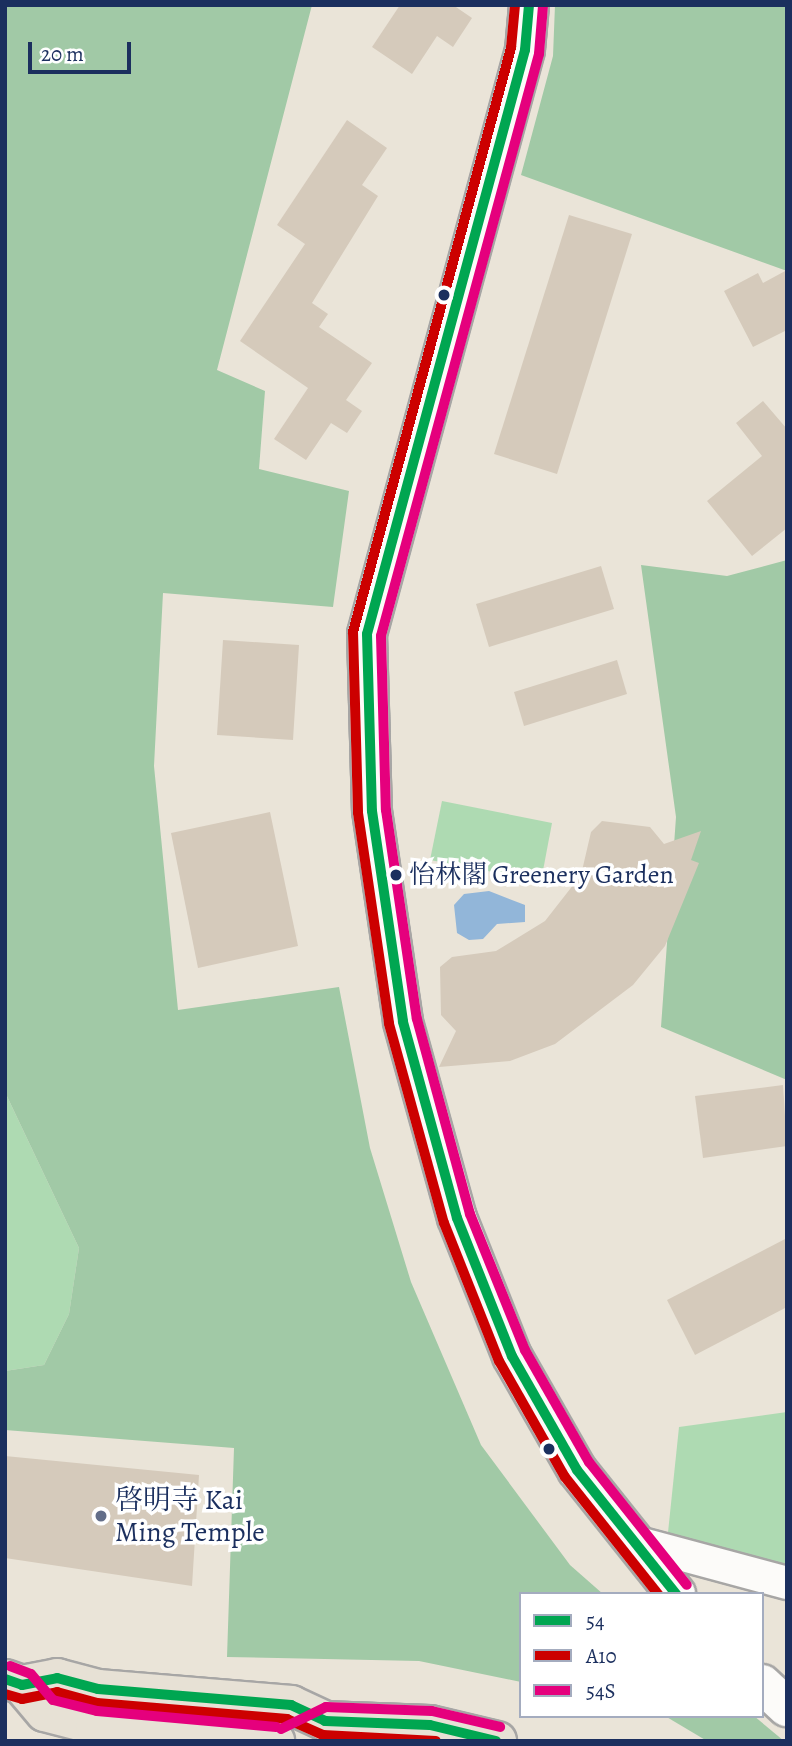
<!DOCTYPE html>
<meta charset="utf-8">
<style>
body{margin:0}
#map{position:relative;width:792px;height:1746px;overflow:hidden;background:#eae4d8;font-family:Alegreya,"Noto Serif TC",serif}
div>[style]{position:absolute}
.green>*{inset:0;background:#aedab2}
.forest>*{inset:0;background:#a1c9a6}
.water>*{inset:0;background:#92b6d9}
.building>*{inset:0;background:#d5cabb}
.roads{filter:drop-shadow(2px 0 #a7a6a5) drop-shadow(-2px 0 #a7a6a5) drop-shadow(0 2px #a7a6a5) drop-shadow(0 -2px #a7a6a5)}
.minor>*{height:32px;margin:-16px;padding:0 16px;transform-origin:16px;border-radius:16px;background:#fcfbf9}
.tertiary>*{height:38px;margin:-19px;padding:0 19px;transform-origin:19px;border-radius:19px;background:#fcfbf9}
.primary>*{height:38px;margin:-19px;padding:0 19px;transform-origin:19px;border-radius:19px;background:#e7e1d5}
.bus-1>*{height:10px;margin:-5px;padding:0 5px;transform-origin:5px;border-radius:5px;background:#00a651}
.bus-2>*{height:10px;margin:-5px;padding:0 5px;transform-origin:5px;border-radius:5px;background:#c00}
.bus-3>*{height:10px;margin:-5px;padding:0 5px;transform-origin:5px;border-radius:5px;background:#e5007d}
.dots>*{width:19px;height:19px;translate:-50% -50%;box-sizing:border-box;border:4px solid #fff;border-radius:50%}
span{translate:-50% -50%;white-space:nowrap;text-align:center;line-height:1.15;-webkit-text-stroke:7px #fff;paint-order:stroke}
.bus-label{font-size:26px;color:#1b2f5e}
.left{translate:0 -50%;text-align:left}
.poi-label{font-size:28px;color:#1b2f5e}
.frame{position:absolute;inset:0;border:7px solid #1b2f5e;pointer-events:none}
.legend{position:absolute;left:519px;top:1592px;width:245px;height:126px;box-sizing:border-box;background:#fff;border:2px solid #a4acbf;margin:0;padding:9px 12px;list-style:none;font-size:21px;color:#1b2f5e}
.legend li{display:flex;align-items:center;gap:14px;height:35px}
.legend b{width:35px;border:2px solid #a4acbf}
.scale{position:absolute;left:28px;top:42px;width:103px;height:32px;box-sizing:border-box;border:4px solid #1b2f5e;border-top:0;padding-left:9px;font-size:21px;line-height:24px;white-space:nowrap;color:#1b2f5e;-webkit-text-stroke:5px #fff;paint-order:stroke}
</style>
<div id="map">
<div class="green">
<i style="clip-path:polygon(442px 801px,552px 823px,541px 881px,430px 860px)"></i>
<i style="clip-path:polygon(5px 1092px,79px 1248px,69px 1314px,44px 1365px,5px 1371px)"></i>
<i style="clip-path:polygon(787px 1412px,787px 1573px,667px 1542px,679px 1427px)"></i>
</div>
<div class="forest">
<i style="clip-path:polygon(5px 5px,312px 5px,217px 370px,265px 391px,259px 469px,349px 491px,333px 607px,163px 593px,154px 766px,178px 1010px,339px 987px,370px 1148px,411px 1282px,481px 1445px,570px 1565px,603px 1594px,521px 1594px,521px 1682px,419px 1661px,227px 1657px,234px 1448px,5px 1430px,5px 1371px,44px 1365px,69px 1314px,79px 1248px,5px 1092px)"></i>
<i style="clip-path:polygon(555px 5px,787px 5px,787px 271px,521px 175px,553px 56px)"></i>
<i style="clip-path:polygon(787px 560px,787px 1080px,661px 1027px,676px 817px,641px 565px,727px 576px)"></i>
<i style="clip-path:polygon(665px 1716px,754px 1716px,784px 1741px,707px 1741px)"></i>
</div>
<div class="water">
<i style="clip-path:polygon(489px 891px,525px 905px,525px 922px,497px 924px,483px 939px,469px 940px,457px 933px,454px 905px,464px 894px)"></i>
</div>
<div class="building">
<i style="clip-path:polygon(400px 5px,453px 5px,472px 18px,453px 47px,437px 36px,412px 74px,372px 47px)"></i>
<i style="clip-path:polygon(347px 120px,387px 148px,362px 185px,378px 196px,312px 303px,328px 314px,319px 327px,372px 363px,346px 400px,362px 411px,347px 433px,331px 423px,306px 460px,274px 439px,308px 388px,240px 341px,305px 244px,277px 225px)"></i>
<i style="clip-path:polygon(569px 215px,632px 234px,557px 474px,494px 454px)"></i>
<i style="clip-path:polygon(787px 270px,787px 330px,753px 347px,724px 291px,758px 273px,763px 283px)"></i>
<i style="clip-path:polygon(763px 401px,787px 429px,787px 528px,752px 556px,707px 501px,762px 456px,736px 423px)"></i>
<i style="clip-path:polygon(601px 566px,614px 609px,489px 647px,476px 604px)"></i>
<i style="clip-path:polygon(223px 640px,299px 645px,293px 740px,217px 735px)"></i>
<i style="clip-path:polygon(617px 660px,627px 694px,524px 726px,514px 692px)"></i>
<i style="clip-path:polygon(270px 812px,298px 946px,198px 968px,171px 833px)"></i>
<i style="clip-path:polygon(602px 821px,650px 827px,664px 844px,701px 831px,691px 860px,699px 863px,665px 946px,633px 985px,555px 1044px,510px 1061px,439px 1067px,456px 1031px,441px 1015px,440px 967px,452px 957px,496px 951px,545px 921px,581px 875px,591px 832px)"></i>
<i style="clip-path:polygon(783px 1085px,787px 1146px,703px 1158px,695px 1096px)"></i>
<i style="clip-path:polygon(787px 1238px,787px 1307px,695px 1355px,667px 1300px)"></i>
<i style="clip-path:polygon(5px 1456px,199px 1475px,192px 1586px,5px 1558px)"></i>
</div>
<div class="roads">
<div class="minor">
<i style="left:635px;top:1542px;width:157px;rotate:15.1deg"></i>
</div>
<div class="tertiary">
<i style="left:529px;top:5px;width:45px;rotate:95.1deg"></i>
<i style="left:525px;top:50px;width:605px;rotate:105.14deg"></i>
<i style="left:367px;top:634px;width:177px;rotate:88.4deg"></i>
<i style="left:372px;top:811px;width:213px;rotate:81.6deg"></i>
<i style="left:403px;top:1022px;width:203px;rotate:74.6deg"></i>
<i style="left:457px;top:1218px;width:149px;rotate:68.3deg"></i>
<i style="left:512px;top:1356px;width:131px;rotate:60.3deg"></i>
<i style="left:577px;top:1470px;width:159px;rotate:51.4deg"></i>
<i style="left:762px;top:1684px;width:34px;rotate:43deg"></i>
</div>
<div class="primary">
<i style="left:5px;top:1679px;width:18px;rotate:19deg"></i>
<i style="left:22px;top:1685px;width:36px;rotate:-11deg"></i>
<i style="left:57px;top:1678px;width:42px;rotate:15deg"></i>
<i style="left:98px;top:1689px;width:194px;rotate:4.7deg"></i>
<i style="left:291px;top:1705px;width:38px;rotate:25deg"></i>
<i style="left:325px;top:1721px;width:105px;rotate:2.2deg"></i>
<i style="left:430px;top:1725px;width:69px;rotate:13.4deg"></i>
<i style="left:22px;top:1685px;width:35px;rotate:50deg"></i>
<i style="left:45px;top:1712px;width:52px;rotate:14.6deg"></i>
<i style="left:95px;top:1725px;width:181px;rotate:5.1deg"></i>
</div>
</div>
<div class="bus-1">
<i style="left:529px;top:5px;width:45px;rotate:95.1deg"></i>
<i style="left:525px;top:50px;width:605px;rotate:105.14deg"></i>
<i style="left:367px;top:634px;width:177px;rotate:88.4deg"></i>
<i style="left:372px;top:811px;width:213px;rotate:81.6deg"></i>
<i style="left:403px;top:1022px;width:203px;rotate:74.6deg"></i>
<i style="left:457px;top:1218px;width:149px;rotate:68.3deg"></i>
<i style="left:512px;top:1356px;width:131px;rotate:60.3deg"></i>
<i style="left:577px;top:1470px;width:159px;rotate:51.4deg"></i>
<i style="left:5px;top:1679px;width:18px;rotate:19deg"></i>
<i style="left:22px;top:1685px;width:36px;rotate:-11deg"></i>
<i style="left:57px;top:1678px;width:42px;rotate:15deg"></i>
<i style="left:98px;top:1689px;width:194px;rotate:4.7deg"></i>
<i style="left:291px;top:1705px;width:38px;rotate:25deg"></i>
<i style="left:325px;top:1721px;width:105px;rotate:2.2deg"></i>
<i style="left:430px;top:1725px;width:68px;rotate:13.6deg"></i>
</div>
<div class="bus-2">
<i style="left:515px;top:5px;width:43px;rotate:95.3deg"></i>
<i style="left:511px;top:48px;width:605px;rotate:105.14deg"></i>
<i style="left:353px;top:632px;width:181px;rotate:88.4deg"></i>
<i style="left:358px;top:813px;width:213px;rotate:81.6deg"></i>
<i style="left:389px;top:1024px;width:206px;rotate:74.6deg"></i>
<i style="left:444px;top:1223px;width:149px;rotate:68.3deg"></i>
<i style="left:499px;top:1361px;width:133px;rotate:60.4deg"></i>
<i style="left:565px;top:1477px;width:149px;rotate:51.5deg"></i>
<i style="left:5px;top:1694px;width:18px;rotate:16deg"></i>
<i style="left:22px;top:1699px;width:36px;rotate:-11deg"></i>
<i style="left:57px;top:1692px;width:41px;rotate:15.4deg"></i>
<i style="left:97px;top:1703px;width:191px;rotate:4.8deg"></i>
<i style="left:287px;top:1719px;width:39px;rotate:24deg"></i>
<i style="left:323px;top:1735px;width:113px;rotate:3deg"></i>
</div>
<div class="bus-3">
<i style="left:543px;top:6px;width:48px;rotate:94.8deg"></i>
<i style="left:539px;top:54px;width:603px;rotate:105.19deg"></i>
<i style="left:381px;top:636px;width:174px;rotate:88.4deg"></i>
<i style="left:386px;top:810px;width:211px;rotate:81.6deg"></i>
<i style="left:417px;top:1019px;width:202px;rotate:74.8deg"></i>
<i style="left:470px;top:1214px;width:147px;rotate:68deg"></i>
<i style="left:525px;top:1350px;width:129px;rotate:60.3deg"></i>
<i style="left:589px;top:1462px;width:157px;rotate:51.5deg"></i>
<i style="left:10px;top:1666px;width:22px;rotate:21deg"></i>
<i style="left:31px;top:1674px;width:34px;rotate:50deg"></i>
<i style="left:53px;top:1700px;width:45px;rotate:14deg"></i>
<i style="left:97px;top:1711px;width:180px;rotate:5.1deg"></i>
<i style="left:281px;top:1729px;width:50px;rotate:-26.1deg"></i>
<i style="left:326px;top:1707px;width:106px;rotate:2.2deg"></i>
<i style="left:432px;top:1711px;width:70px;rotate:13.2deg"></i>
</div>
<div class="dots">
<i style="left:444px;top:295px;background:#1b2f5e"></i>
<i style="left:396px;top:875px;background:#1b2f5e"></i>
<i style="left:549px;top:1449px;background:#1b2f5e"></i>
<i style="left:101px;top:1516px;background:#636e89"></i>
</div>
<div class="bus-label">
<span class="left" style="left:409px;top:875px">怡林閣 Greenery Garden</span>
</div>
<div class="poi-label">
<span class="left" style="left:115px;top:1516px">啓明寺 Kai<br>Ming Temple</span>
</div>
<div class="frame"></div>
<ul class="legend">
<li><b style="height:9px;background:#00a651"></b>54</li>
<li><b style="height:9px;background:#c00"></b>A10</li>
<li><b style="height:9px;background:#e5007d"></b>54S</li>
</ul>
<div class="scale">20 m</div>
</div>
